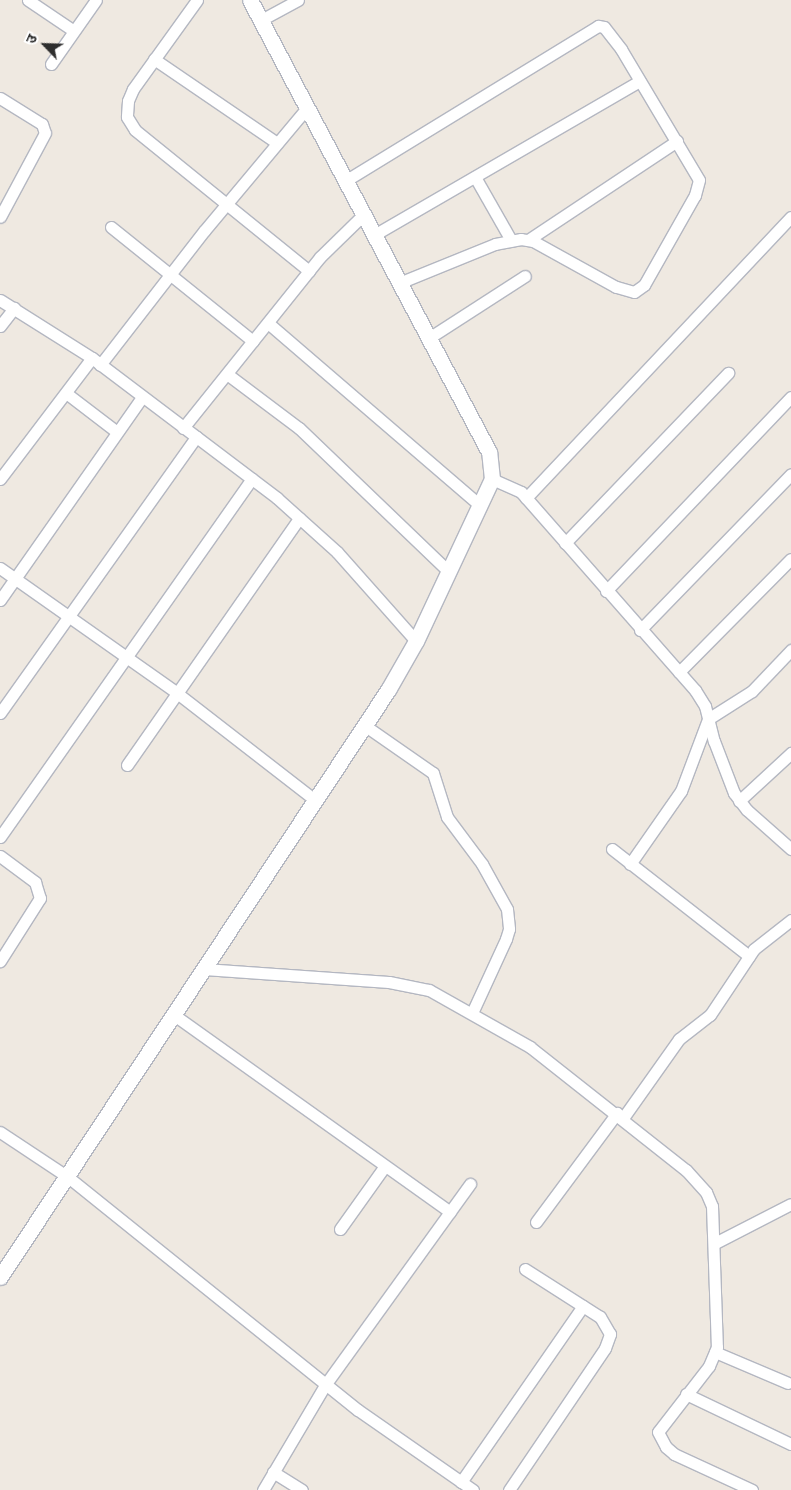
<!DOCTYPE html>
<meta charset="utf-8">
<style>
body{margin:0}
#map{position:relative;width:791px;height:1490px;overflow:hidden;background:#efe9e1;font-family:"DM Sans","Noto Sans Devanagari",sans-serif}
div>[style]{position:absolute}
.roads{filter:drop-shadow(1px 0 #b4b7c1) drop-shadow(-1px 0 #b4b7c1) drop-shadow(0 1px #b4b7c1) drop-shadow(0 -1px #b4b7c1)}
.minor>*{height:11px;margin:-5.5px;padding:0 5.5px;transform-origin:5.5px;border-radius:5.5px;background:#fff}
.tertiary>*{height:15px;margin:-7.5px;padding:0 7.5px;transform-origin:7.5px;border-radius:7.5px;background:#fff}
span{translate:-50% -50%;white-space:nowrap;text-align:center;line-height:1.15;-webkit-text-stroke:4.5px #fff;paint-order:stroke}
.north{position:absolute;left:20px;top:20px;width:50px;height:50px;-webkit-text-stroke:4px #fff;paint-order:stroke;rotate:294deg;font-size:14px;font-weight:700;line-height:20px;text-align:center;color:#2e2e2e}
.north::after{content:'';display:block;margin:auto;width:18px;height:22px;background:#2e2e2e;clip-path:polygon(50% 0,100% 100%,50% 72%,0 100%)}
</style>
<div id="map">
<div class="roads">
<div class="minor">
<i style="left:28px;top:0;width:55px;rotate:34deg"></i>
<i style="left:197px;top:0;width:110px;rotate:125.7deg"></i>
<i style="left:133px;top:89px;width:13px;rotate:113deg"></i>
<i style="left:128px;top:101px;width:16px;rotate:94deg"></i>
<i style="left:127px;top:117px;width:15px;rotate:58deg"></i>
<i style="left:135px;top:130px;width:224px;rotate:39deg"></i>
<i style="left:261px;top:20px;width:42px;rotate:-28.4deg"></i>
<i style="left:154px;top:59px;width:149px;rotate:34.3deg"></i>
<i style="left:51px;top:64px;width:78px;rotate:-54.9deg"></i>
<i style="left:0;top:98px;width:49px;rotate:31.8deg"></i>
<i style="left:42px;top:124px;width:9px;rotate:72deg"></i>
<i style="left:45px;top:133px;width:95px;rotate:118.2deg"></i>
<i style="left:475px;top:177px;width:73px;rotate:60.3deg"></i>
<i style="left:345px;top:181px;width:297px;rotate:-31.5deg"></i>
<i style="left:598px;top:26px;width:6px;rotate:9deg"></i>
<i style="left:604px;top:27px;width:28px;rotate:52deg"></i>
<i style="left:621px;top:49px;width:152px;rotate:59.2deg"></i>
<i style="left:699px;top:180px;width:16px;rotate:105deg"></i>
<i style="left:695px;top:195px;width:103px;rotate:119.5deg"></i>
<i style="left:644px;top:285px;width:12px;rotate:145deg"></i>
<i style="left:634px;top:292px;width:19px;rotate:-164deg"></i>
<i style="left:616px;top:287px;width:95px;rotate:-151deg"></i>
<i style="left:533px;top:241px;width:12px;rotate:-171deg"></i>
<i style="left:521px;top:239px;width:26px;rotate:169deg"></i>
<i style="left:495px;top:244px;width:104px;rotate:157.9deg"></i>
<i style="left:111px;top:227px;width:182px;rotate:38.8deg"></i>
<i style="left:374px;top:235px;width:307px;rotate:-30.1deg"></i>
<i style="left:528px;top:240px;width:179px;rotate:-33.6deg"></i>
<i style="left:0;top:300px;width:109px;rotate:32.2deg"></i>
<i style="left:92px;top:358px;width:232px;rotate:37.1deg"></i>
<i style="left:277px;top:498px;width:81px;rotate:42deg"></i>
<i style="left:337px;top:552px;width:119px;rotate:48.4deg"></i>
<i style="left:268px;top:323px;width:281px;rotate:40.7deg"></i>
<i style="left:0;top:326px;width:23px;rotate:-52deg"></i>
<i style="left:429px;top:338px;width:114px;rotate:-32.9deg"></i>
<i style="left:100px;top:365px;width:170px;rotate:-52.2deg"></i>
<i style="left:204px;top:231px;width:160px;rotate:-50.1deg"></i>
<i style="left:227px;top:374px;width:90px;rotate:36.9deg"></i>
<i style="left:299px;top:428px;width:208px;rotate:43.8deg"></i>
<i style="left:66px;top:393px;width:64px;rotate:37.4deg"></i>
<i style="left:183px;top:428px;width:219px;rotate:-51.3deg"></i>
<i style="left:320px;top:257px;width:60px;rotate:-44.3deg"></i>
<i style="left:0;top:479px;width:152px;rotate:-52.8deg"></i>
<i style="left:492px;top:479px;width:32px;rotate:24deg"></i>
<i style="left:521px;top:492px;width:264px;rotate:48.7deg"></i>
<i style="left:695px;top:690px;width:19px;rotate:58deg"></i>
<i style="left:705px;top:706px;width:36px;rotate:76deg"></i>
<i style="left:714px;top:741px;width:56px;rotate:69deg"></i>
<i style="left:734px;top:793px;width:21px;rotate:53deg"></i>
<i style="left:747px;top:810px;width:59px;rotate:41.6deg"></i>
<i style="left:526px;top:498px;width:386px;rotate:-46.7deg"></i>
<i style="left:565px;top:543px;width:236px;rotate:-46.2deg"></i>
<i style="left:0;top:568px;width:217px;rotate:35.2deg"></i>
<i style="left:177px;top:693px;width:175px;rotate:37.8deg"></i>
<i style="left:606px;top:591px;width:268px;rotate:-46.4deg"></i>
<i style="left:0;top:600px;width:248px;rotate:-55deg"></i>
<i style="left:640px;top:630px;width:217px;rotate:-45.9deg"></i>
<i style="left:679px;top:672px;width:159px;rotate:-45.3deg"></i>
<i style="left:0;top:713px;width:339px;rotate:-54.6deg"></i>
<i style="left:364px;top:725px;width:84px;rotate:34.8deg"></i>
<i style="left:433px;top:773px;width:46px;rotate:72.3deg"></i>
<i style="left:447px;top:817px;width:59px;rotate:53.3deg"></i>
<i style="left:482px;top:864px;width:51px;rotate:60.9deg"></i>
<i style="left:507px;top:909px;width:20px;rotate:84deg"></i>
<i style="left:509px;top:929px;width:10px;rotate:107deg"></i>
<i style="left:506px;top:939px;width:81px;rotate:114.7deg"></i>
<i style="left:127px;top:765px;width:301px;rotate:-55.1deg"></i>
<i style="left:739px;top:801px;width:71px;rotate:-42.7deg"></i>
<i style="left:0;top:837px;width:438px;rotate:-54.9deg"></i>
<i style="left:612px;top:849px;width:174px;rotate:38deg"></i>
<i style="left:0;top:856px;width:44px;rotate:36.6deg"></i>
<i style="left:35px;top:882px;width:17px;rotate:73deg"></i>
<i style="left:40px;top:898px;width:75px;rotate:122.4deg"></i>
<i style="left:630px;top:864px;width:89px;rotate:-55.1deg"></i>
<i style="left:681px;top:791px;width:77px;rotate:-69.4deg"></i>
<i style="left:708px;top:719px;width:52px;rotate:-32.5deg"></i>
<i style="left:752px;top:691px;width:57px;rotate:-46.4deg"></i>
<i style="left:204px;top:969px;width:185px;rotate:4deg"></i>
<i style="left:389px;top:982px;width:41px;rotate:11.3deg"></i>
<i style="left:429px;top:990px;width:116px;rotate:29.4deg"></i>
<i style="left:530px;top:1047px;width:199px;rotate:38.3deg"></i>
<i style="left:686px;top:1170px;width:30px;rotate:48deg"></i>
<i style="left:706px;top:1192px;width:15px;rotate:67deg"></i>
<i style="left:712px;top:1206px;width:141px;rotate:88deg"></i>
<i style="left:717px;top:1347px;width:21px;rotate:113deg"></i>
<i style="left:709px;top:1366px;width:83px;rotate:127.7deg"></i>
<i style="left:658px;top:1432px;width:17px;rotate:62deg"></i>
<i style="left:666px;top:1447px;width:11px;rotate:41deg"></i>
<i style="left:674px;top:1454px;width:86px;rotate:24.8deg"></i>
<i style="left:174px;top:1015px;width:339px;rotate:35.5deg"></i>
<i style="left:623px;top:1118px;width:97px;rotate:-54.7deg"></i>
<i style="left:679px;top:1039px;width:39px;rotate:-38deg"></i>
<i style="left:710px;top:1015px;width:79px;rotate:-56.3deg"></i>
<i style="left:754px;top:949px;width:47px;rotate:-38.1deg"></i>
<i style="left:0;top:1132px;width:82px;rotate:33.5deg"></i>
<i style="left:68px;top:1177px;width:372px;rotate:38.8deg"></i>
<i style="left:358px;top:1410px;width:140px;rotate:34.8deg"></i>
<i style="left:536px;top:1222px;width:136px;rotate:-53.4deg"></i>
<i style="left:340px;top:1229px;width:77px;rotate:-54.5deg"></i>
<i style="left:715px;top:1243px;width:85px;rotate:-27.2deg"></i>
<i style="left:715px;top:1352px;width:79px;rotate:23deg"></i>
<i style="left:686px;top:1394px;width:116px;rotate:25.5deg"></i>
<i style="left:273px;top:1472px;width:34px;rotate:32deg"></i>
<i style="left:461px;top:1482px;width:214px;rotate:-55.3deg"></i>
<i style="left:263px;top:1490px;width:122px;rotate:-59.4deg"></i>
<i style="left:325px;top:1385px;width:248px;rotate:-54.2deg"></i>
<i style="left:509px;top:1490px;width:171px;rotate:-55.9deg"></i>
<i style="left:605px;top:1348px;width:15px;rotate:-70deg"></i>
<i style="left:610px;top:1334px;width:20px;rotate:-120deg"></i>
<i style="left:600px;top:1317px;width:89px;rotate:-147.4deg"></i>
</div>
<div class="tertiary">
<i style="left:0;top:1277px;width:704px;rotate:-56.54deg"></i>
<i style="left:388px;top:690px;width:56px;rotate:-60.3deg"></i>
<i style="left:416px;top:641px;width:179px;rotate:-64.9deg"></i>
<i style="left:492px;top:479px;width:27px;rotate:-96deg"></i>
<i style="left:489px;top:452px;width:511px;rotate:-117.87deg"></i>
</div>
</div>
<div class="north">उ</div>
</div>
